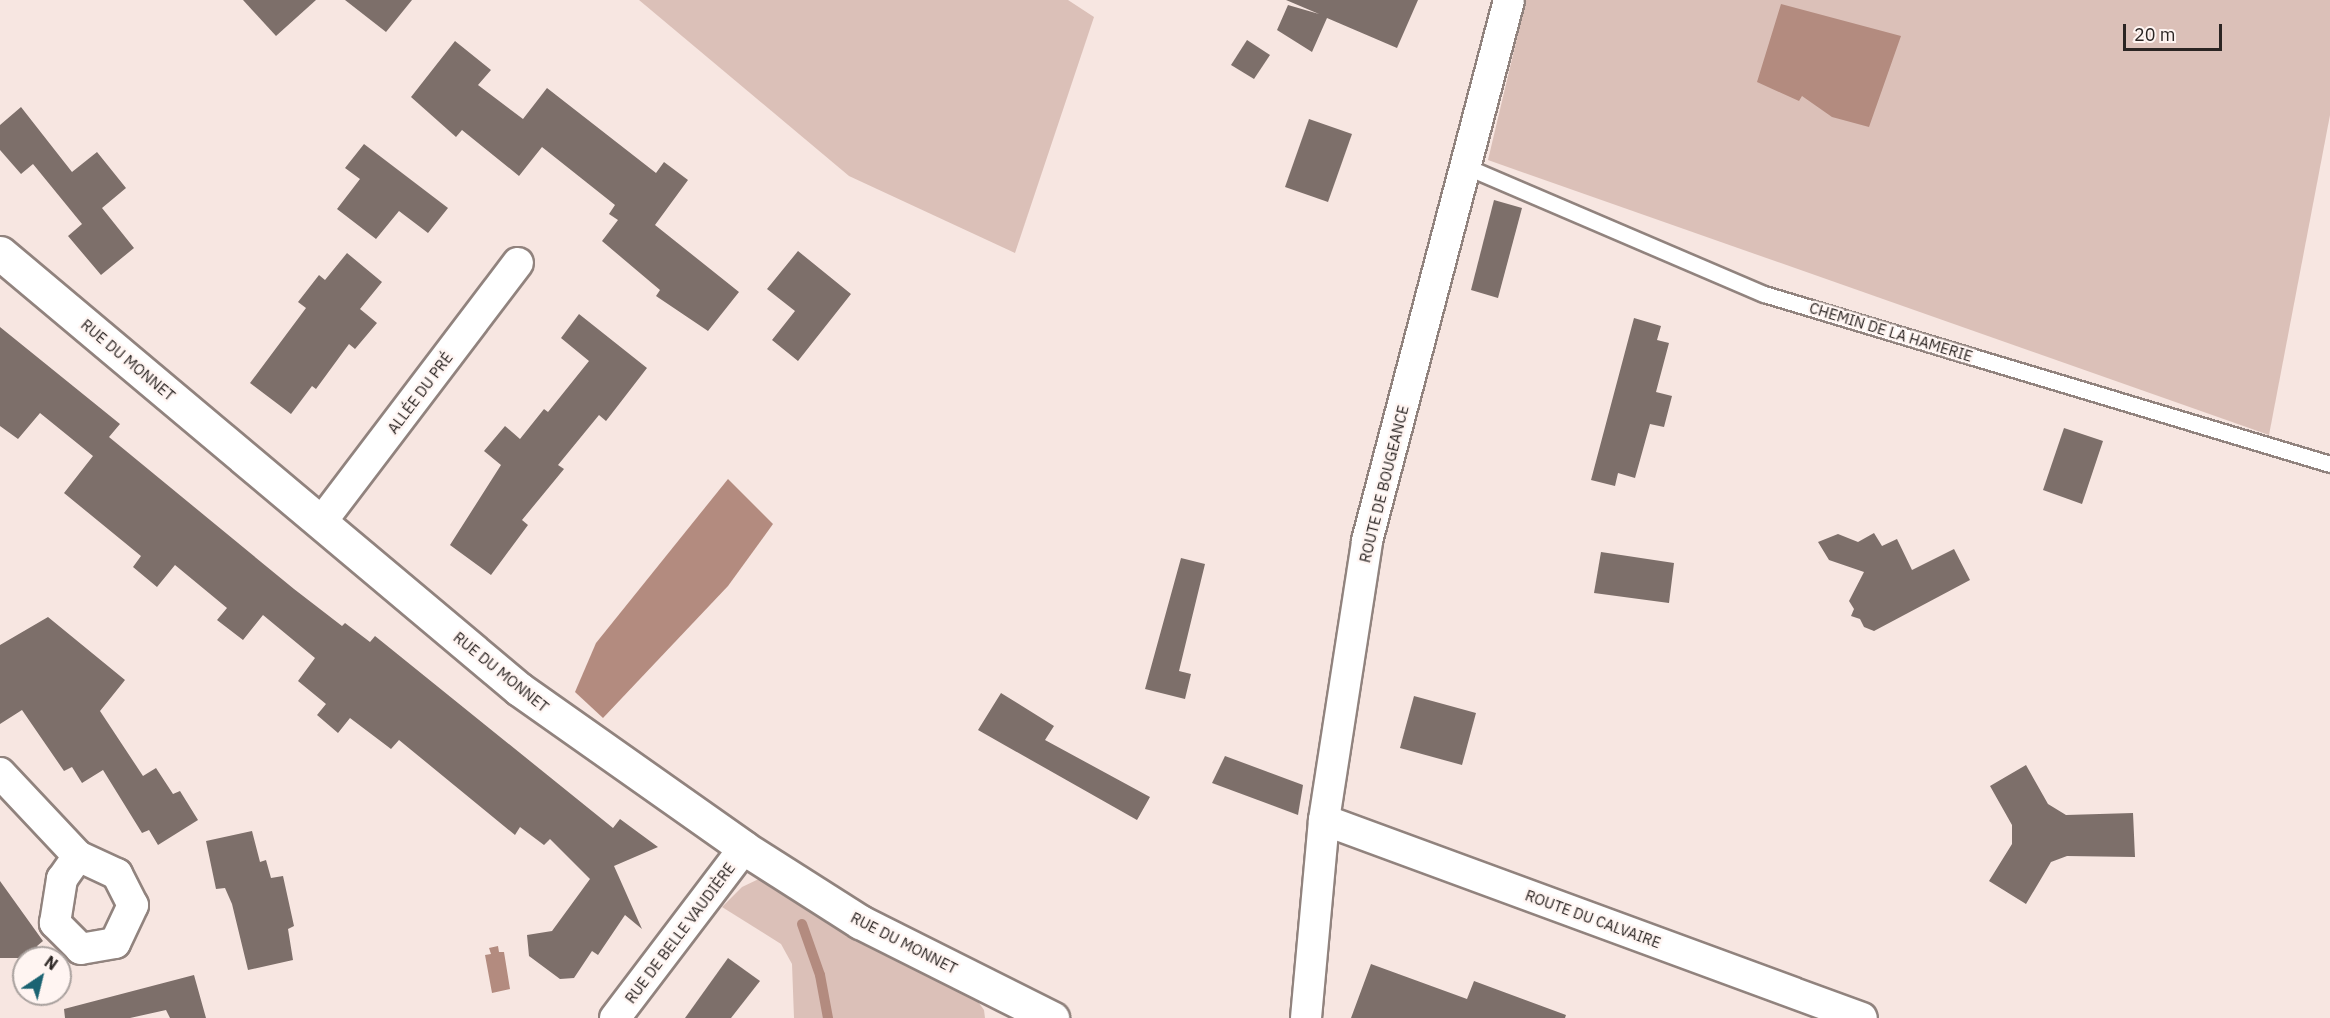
<!DOCTYPE html>
<meta charset="utf-8">
<style>
body{margin:0}
#map{position:relative;width:2330px;height:1018px;overflow:hidden;background:#f7e6e1;font-family:"IBM Plex Sans",sans-serif}
div>[style]{position:absolute}
.green>*{inset:0;background:#dbc0b8}
.water>*{inset:0;background:#b38b7f}
.stream>*{height:10px;margin:-5px;padding:0 5px;transform-origin:5px;border-radius:5px;background:#b38b7f}
.building>*{inset:0;background:#7d6f6a}
.roads{filter:drop-shadow(2px 0 #91837e) drop-shadow(-2px 0 #91837e) drop-shadow(0 2px #91837e) drop-shadow(0 -2px #91837e)}
.service>*{height:15px;margin:-7.5px;padding:0 7.5px;transform-origin:7.5px;border-radius:7.5px;background:#fff}
.minor>*{height:30px;margin:-15px;padding:0 15px;transform-origin:15px;border-radius:15px;background:#fff}
.tertiary>*{height:33px;margin:-16.5px;padding:0 16.5px;transform-origin:16.5px;border-radius:16.5px;background:#fff}
span{translate:-50% -50%;white-space:nowrap;text-align:center;line-height:1.15;-webkit-text-stroke:4.5px #fff5f2;paint-order:stroke}
.street-label{font-size:15px;color:#2b2523}
.north{position:absolute;left:12px;top:946px;width:60px;height:60px;box-sizing:border-box;background:#fff5f2;border:2px solid #aaa29f;border-radius:50%;rotate:35deg;font-size:16px;font-weight:700;line-height:24px;text-align:center;color:#2b2523}
.north::after{content:'';display:block;margin:auto;width:21px;height:27px;background:#1b6372;clip-path:polygon(50% 0,100% 100%,50% 72%,0 100%)}
.scale{position:absolute;left:2123px;top:24px;width:99px;height:27px;box-sizing:border-box;border:3px solid #2b2523;border-top:0;padding-left:8px;font-size:18px;line-height:21px;white-space:nowrap;color:#2b2523;-webkit-text-stroke:4px #fff5f2;paint-order:stroke}
</style>
<div id="map">
<div class="green">
<i style="clip-path:polygon(639px 0,1068px 0,1094px 17px,1015px 253px,849px 176px)"></i>
<i style="clip-path:polygon(1526px 0,2330px 0,2330px 115px,2269px 435px,1488px 160px)"></i>
<i style="clip-path:polygon(765px 876px,966px 985px,984px 1010px,985px 1018px,794px 1018px,792px 964px,781px 944px,722px 907px,742px 887px)"></i>
</div>
<div class="water">
<i style="clip-path:polygon(1781px 4px,1901px 36px,1869px 127px,1832px 117px,1802px 96px,1799px 101px,1757px 82px)"></i>
<i style="clip-path:polygon(728px 479px,773px 524px,728px 586px,603px 718px,575px 692px,596px 643px)"></i>
<i style="clip-path:polygon(498px 946px,499px 952px,504px 952px,510px 989px,492px 993px,485px 955px,491px 954px,489px 948px)"></i>
</div>
<div class="stream">
<i style="left:802px;top:924px;width:54px;rotate:70.6deg"></i>
<i style="left:820px;top:975px;width:44px;rotate:79.5deg"></i>
</div>
<div class="building">
<i style="clip-path:polygon(243px 0,316px 0,276px 36px)"></i>
<i style="clip-path:polygon(345px 0,412px 0,386px 32px)"></i>
<i style="clip-path:polygon(1286px 0,1418px 0,1397px 48px,1327px 18px,1312px 52px,1277px 30px,1288px 5px,1319px 14px)"></i>
<i style="clip-path:polygon(1247px 40px,1270px 55px,1254px 79px,1231px 65px)"></i>
<i style="clip-path:polygon(455px 41px,491px 70px,478px 85px,523px 119px,547px 88px,656px 173px,664px 162px,688px 180px,655px 225px,739px 292px,708px 331px,656px 296px,660px 290px,602px 241px,618px 220px,609px 214px,615px 205px,542px 147px,519px 176px,462px 130px,456px 137px,411px 97px)"></i>
<i style="clip-path:polygon(21px 107px,72px 172px,97px 152px,126px 188px,102px 208px,134px 248px,101px 275px,68px 236px,82px 224px,33px 164px,21px 174px,0 150px,0 125px)"></i>
<i style="clip-path:polygon(1309px 119px,1352px 134px,1328px 202px,1285px 187px)"></i>
<i style="clip-path:polygon(364px 144px,448px 208px,428px 233px,399px 211px,376px 239px,337px 209px,360px 179px,345px 168px)"></i>
<i style="clip-path:polygon(1494px 200px,1522px 208px,1498px 298px,1471px 290px)"></i>
<i style="clip-path:polygon(798px 251px,851px 294px,798px 361px,772px 340px,795px 311px,767px 289px)"></i>
<i style="clip-path:polygon(347px 253px,382px 282px,360px 309px,377px 323px,355px 349px,349px 344px,316px 389px,312px 386px,291px 414px,250px 383px,306px 308px,298px 302px,319px 275px,325px 280px)"></i>
<i style="clip-path:polygon(579px 314px,647px 368px,606px 421px,599px 415px,558px 465px,564px 469px,522px 520px,528px 525px,491px 575px,450px 545px,501px 465px,484px 451px,505px 426px,520px 439px,544px 409px,548px 412px,589px 361px,561px 338px)"></i>
<i style="clip-path:polygon(1634px 318px,1661px 326px,1657px 340px,1669px 343px,1656px 392px,1672px 396px,1664px 427px,1650px 424px,1635px 478px,1618px 473px,1615px 486px,1591px 480px)"></i>
<i style="clip-path:polygon(0 327px,120px 424px,109px 437px,294px 589px,342px 626px,345px 623px,370px 642px,375px 636px,613px 828px,620px 819px,658px 847px,614px 866px,642px 929px,625px 915px,598px 955px,592px 951px,574px 978px,560px 979px,529px 956px,527px 935px,552px 931px,590px 879px,550px 839px,544px 845px,520px 827px,515px 835px,399px 740px,391px 749px,350px 718px,338px 733px,317px 715px,326px 704px,298px 681px,315px 658px,263px 615px,243px 640px,217px 620px,227px 608px,175px 565px,157px 587px,133px 567px,141px 556px,64px 493px,93px 456px,40px 413px,18px 439px,0 426px)"></i>
<i style="clip-path:polygon(2064px 428px,2103px 441px,2082px 504px,2043px 490px)"></i>
<i style="clip-path:polygon(1874px 533px,1882px 546px,1897px 539px,1912px 570px,1954px 549px,1970px 580px,1874px 631px,1864px 627px,1860px 619px,1851px 616px,1854px 609px,1849px 601px,1864px 572px,1829px 560px,1818px 542px,1838px 534px,1858px 542px)"></i>
<i style="clip-path:polygon(1601px 552px,1674px 563px,1669px 603px,1594px 593px)"></i>
<i style="clip-path:polygon(1181px 558px,1205px 564px,1179px 671px,1191px 674px,1185px 699px,1145px 689px)"></i>
<i style="clip-path:polygon(48px 617px,125px 680px,100px 711px,143px 776px,156px 768px,173px 794px,180px 791px,198px 820px,158px 845px,149px 830px,142px 833px,103px 770px,82px 783px,72px 767px,64px 771px,22px 710px,0 724px,0 645px)"></i>
<i style="clip-path:polygon(1001px 693px,1054px 726px,1045px 740px,1150px 797px,1137px 820px,978px 730px)"></i>
<i style="clip-path:polygon(1414px 696px,1476px 713px,1462px 765px,1400px 748px)"></i>
<i style="clip-path:polygon(1225px 756px,1303px 785px,1298px 815px,1212px 783px)"></i>
<i style="clip-path:polygon(2026px 765px,2048px 804px,2066px 815px,2133px 813px,2135px 857px,2067px 856px,2051px 862px,2026px 904px,1989px 881px,2012px 844px,2012px 825px,1990px 786px)"></i>
<i style="clip-path:polygon(252px 831px,260px 862px,266px 860px,271px 878px,283px 876px,294px 926px,288px 929px,293px 960px,248px 970px,232px 904px,225px 888px,216px 889px,206px 841px)"></i>
<i style="clip-path:polygon(0 881px,43px 941px,37px 946px,45px 958px,0 958px)"></i>
<i style="clip-path:polygon(728px 958px,760px 981px,731px 1018px,685px 1018px)"></i>
<i style="clip-path:polygon(1371px 964px,1467px 999px,1474px 981px,1566px 1015px,1565px 1018px,1351px 1018px)"></i>
<i style="clip-path:polygon(194px 975px,206px 1018px,170px 1018px,166px 1010px,130px 1018px,65px 1018px,64px 1009px)"></i>
</div>
<div class="roads">
<div class="service">
<i style="left:1465px;top:166px;width:325px;rotate:23.2deg"></i>
<i style="left:1764px;top:294px;width:591px;rotate:16.72deg"></i>
</div>
<div class="minor">
<i style="left:322px;top:521px;width:324px;rotate:-52.8deg"></i>
<i style="left:0;top:773px;width:114px;rotate:46.8deg"></i>
<i style="left:78px;top:856px;width:43px;rotate:24.8deg"></i>
<i style="left:117px;top:874px;width:35px;rotate:63deg"></i>
<i style="left:133px;top:905px;width:42px;rotate:115.3deg"></i>
<i style="left:115px;top:943px;width:35px;rotate:170deg"></i>
<i style="left:81px;top:949px;width:37px;rotate:-135deg"></i>
<i style="left:55px;top:923px;width:45px;rotate:-81deg"></i>
<i style="left:62px;top:879px;width:28px;rotate:-55deg"></i>
<i style="left:1324px;top:820px;width:573px;rotate:20.21deg"></i>
<i style="left:615px;top:1018px;width:213px;rotate:-52.8deg"></i>
<i style="left:1306px;top:1018px;width:199px;rotate:-84.8deg"></i>
<i style="left:1324px;top:820px;width:282px;rotate:-81.2deg"></i>
<i style="left:1367px;top:541px;width:559px;rotate:-75.29deg"></i>
</div>
<div class="tertiary">
<i style="left:0;top:253px;width:678px;rotate:40.03deg"></i>
<i style="left:519px;top:689px;width:276px;rotate:35.2deg"></i>
<i style="left:744px;top:848px;width:138px;rotate:32.5deg"></i>
<i style="left:860px;top:922px;width:215px;rotate:26.6deg"></i>
</div>
</div>
<div class="street-label">
<span style="left:1891px;top:332px;rotate:17deg">CHEMIN DE LA HAMERIE</span>
<span style="left:128px;top:360px;rotate:40deg">RUE DU MONNET</span>
<span style="left:420px;top:393px;rotate:-53deg">ALLÉE DU PRÉ</span>
<span style="left:1384px;top:484px;rotate:-76deg">ROUTE DE BOUGEANCE</span>
<span style="left:501px;top:672px;rotate:39deg">RUE DU MONNET</span>
<span style="left:1593px;top:919px;rotate:20deg">ROUTE DU CALVAIRE</span>
<span style="left:680px;top:933px;rotate:-53deg">RUE DE BELLE VAUDIÈRE</span>
<span style="left:904px;top:943px;rotate:27deg">RUE DU MONNET</span>
</div>
<div class="north">N</div>
<div class="scale">20 m</div>
</div>
